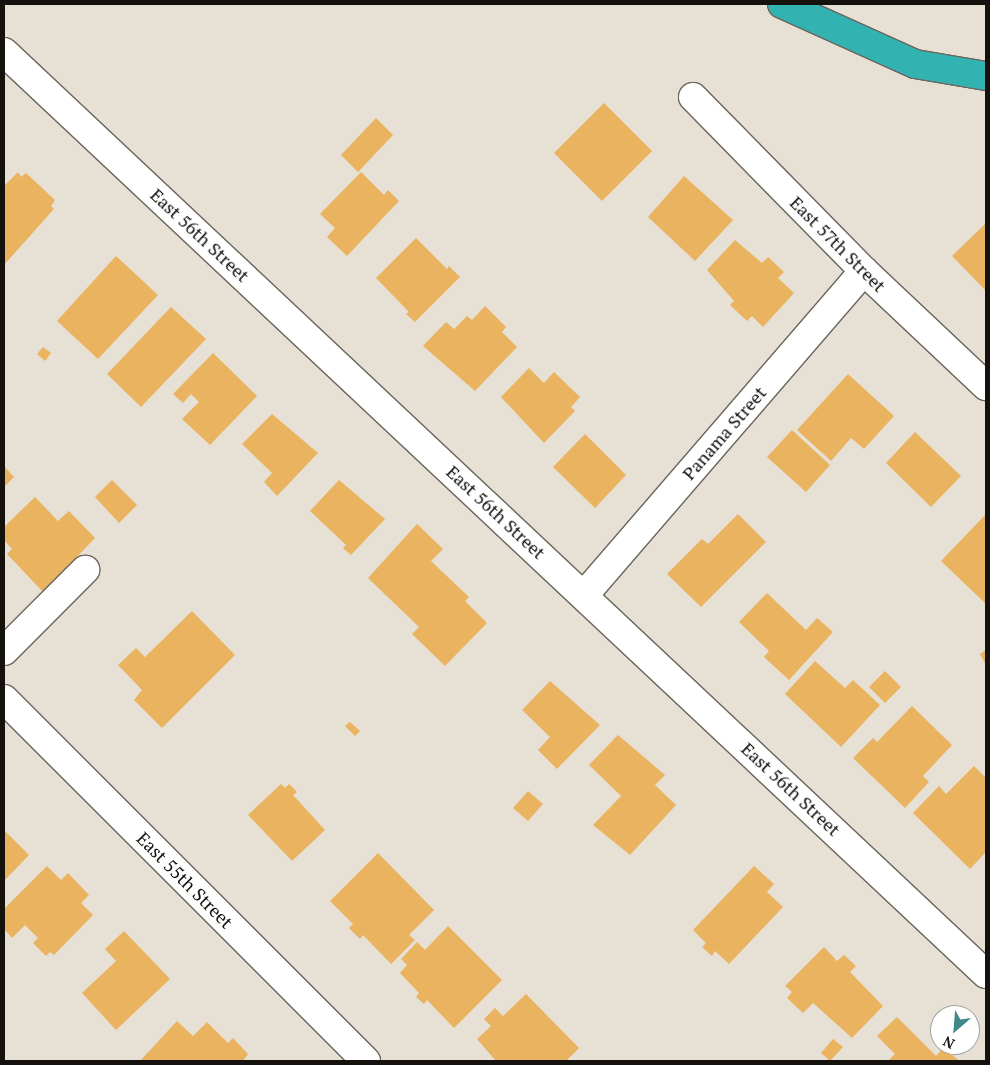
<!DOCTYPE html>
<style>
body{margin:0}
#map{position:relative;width:990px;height:1065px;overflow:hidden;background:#e7e0d5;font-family:"PT Serif",serif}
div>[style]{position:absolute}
.building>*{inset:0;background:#eab35f}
.roads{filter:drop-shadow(1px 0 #6b655c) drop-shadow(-1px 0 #6b655c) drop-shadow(0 1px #6b655c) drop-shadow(0 -1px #6b655c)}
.street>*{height:28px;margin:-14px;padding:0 14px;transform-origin:14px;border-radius:14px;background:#fff}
.highway>*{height:28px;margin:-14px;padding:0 14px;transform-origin:14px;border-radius:14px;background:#33b2b2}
span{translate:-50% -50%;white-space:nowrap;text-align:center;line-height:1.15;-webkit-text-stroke:5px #fff;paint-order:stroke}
.street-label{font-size:18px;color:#15120e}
.frame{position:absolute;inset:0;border:5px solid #15120e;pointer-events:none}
.north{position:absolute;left:930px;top:1005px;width:50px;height:50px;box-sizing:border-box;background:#fff;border:1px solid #a1a09f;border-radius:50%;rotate:207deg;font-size:14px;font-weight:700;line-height:20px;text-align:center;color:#15120e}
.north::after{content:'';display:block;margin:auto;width:18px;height:22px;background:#418989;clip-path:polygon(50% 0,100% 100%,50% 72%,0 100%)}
</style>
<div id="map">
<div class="building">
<i style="clip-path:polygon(604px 103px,652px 151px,602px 201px,554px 153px)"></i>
<i style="clip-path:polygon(376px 118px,393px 135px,358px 172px,341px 155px)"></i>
<i style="clip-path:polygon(18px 172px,21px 177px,26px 173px,55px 200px,51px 206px,54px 209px,4px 265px,4px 186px)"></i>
<i style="clip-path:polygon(361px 172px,384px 195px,388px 190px,399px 201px,347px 256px,327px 237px,335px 228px,320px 214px)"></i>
<i style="clip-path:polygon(684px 176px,733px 220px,695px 261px,648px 217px)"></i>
<i style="clip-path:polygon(986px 223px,986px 291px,952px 256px)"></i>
<i style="clip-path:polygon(416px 238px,447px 269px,449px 266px,460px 277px,415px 322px,406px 314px,409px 312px,376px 278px)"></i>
<i style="clip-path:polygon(735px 240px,762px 263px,768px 257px,784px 272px,778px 278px,794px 293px,763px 327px,752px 316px,747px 321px,730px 305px,734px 301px,707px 270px)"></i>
<i style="clip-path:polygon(116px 256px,158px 295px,98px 359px,57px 321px)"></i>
<i style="clip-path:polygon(485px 306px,506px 327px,502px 332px,517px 347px,475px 391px,423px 346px,446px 322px,454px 329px,467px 316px,472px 320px)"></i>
<i style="clip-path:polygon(171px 307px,206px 339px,141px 407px,107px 374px)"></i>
<i style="clip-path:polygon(43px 347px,51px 353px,45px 361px,37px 354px)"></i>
<i style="clip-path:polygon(213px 353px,257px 396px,210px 445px,182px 419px,199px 402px,191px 394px,183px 403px,173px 394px)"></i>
<i style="clip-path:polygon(529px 368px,544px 383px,554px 372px,580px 397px,571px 407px,575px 411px,544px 443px,501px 397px)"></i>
<i style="clip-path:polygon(848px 374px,894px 416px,864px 449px,851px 438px,831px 461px,797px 430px)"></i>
<i style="clip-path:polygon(272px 414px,318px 453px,277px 496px,264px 482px,272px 473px,242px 444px)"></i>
<i style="clip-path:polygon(792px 430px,830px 465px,806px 492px,767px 457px)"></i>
<i style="clip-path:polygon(915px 432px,961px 476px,931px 507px,886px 463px)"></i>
<i style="clip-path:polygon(585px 434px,626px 475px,595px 508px,553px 467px)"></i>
<i style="clip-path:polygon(4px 466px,14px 477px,4px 487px)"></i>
<i style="clip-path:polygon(112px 480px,137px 505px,119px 523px,95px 497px)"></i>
<i style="clip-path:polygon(339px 480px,385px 519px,351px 555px,343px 548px,346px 545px,310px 511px)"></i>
<i style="clip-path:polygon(35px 497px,58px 521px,69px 511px,95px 538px,43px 592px,7px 554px,12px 549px,4px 540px,4px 527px)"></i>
<i style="clip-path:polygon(738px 514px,766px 542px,701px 607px,667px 574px,702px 539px,708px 544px)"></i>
<i style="clip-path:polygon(986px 514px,986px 604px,941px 561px)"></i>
<i style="clip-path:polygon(417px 524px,443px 549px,431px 561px,469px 597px,465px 601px,487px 623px,445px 666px,412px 634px,419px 627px,368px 578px)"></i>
<i style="clip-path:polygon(767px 593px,806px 630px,817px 618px,833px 632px,789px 680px,764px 657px,769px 651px,739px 622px)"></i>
<i style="clip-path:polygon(192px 611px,235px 655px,162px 728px,134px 700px,142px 690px,118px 665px,136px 648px,145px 657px)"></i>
<i style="clip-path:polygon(986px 650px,986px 665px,980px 654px)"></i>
<i style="clip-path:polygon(815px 661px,845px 688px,853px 680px,880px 705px,841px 747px,785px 694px)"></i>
<i style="clip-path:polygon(885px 671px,901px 687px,885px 703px,869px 687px)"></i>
<i style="clip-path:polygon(550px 681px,600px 725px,557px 769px,538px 750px,550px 737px,522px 710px)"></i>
<i style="clip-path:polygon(912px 706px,952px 745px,923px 776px,929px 782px,905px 808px,853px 758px,873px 738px,877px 742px)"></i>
<i style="clip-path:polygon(350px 722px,360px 731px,355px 736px,345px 726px)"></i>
<i style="clip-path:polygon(618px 735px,665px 775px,655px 785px,676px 805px,630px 855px,593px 825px,621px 796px,589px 765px)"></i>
<i style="clip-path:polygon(974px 766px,986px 778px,986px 852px,970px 869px,913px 813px,939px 786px,946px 794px)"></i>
<i style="clip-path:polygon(281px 784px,285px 788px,289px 784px,297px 792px,293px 795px,325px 830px,292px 861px,248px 815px)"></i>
<i style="clip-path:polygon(528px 791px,543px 804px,528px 821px,513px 808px)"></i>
<i style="clip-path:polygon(4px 830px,29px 855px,4px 881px)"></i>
<i style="clip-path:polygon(378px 853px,434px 910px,409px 935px,415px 940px,391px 964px,363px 935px,360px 939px,349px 928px,353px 924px,330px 901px)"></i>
<i style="clip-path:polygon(47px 866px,61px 880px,68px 873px,89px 895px,81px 903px,93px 915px,54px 955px,50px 952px,46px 956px,33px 943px,38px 938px,25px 925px,12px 938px,4px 929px,4px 909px)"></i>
<i style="clip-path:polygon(754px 866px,774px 884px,767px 892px,783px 907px,729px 964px,715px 951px,712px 956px,702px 947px,706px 943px,693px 930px)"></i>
<i style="clip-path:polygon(448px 926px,502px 980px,454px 1028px,427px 1000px,424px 1004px,416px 997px,419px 993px,400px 973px,407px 965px,401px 959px,417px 942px,425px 950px)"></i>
<i style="clip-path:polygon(124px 931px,170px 979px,116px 1030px,82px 993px,116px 961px,105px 949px)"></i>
<i style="clip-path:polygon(824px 947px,837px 961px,844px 955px,856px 966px,850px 972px,883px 1006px,852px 1038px,813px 1003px,803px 1013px,787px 998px,792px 992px,785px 986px)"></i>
<i style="clip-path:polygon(526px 994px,579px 1048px,566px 1061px,496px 1061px,477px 1039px,491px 1026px,484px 1019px,495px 1008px,503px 1016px)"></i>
<i style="clip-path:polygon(897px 1017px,936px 1056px,944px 1047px,959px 1061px,888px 1061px,895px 1054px,877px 1036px)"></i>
<i style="clip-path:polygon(177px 1021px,193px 1036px,207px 1022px,228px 1043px,233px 1038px,248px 1054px,243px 1061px,140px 1061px)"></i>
<i style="clip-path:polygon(833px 1039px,843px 1047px,830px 1061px,821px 1053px)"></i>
</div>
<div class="roads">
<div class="street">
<i style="left:4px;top:52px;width:1347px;rotate:43.2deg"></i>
<i style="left:693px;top:97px;width:244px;rotate:45.5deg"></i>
<i style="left:864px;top:271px;width:168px;rotate:43.3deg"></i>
<i style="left:585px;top:594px;width:427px;rotate:-49.2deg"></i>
<i style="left:4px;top:651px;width:115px;rotate:-45deg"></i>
<i style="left:4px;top:699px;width:512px;rotate:45deg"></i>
</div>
<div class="highway">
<i style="left:782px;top:4px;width:146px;rotate:24.3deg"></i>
<i style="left:915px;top:64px;width:72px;rotate:9.6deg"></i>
</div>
</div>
<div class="street-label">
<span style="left:200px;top:235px;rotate:43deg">East 56th Street</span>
<span style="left:838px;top:244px;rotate:45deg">East 57th Street</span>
<span style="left:724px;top:433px;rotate:-49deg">Panama Street</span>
<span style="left:496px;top:512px;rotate:43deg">East 56th Street</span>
<span style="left:791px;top:789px;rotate:43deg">East 56th Street</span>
<span style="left:185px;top:880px;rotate:45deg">East 55th Street</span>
</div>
<div class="frame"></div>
<div class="north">N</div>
</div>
